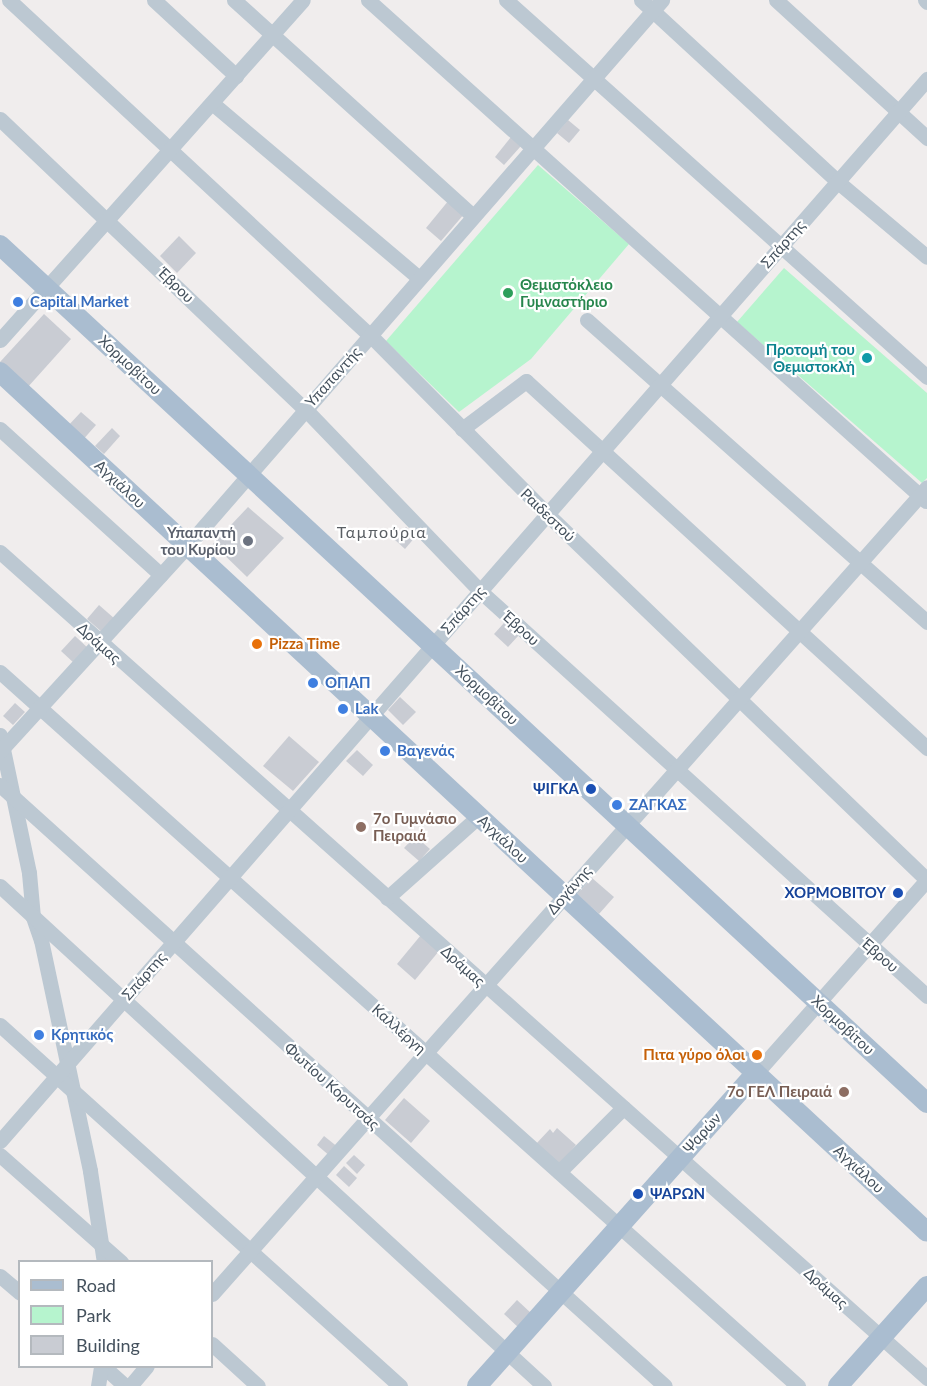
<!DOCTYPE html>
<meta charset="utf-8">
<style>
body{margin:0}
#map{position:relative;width:927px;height:1386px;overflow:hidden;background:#f0eded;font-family:Lato,sans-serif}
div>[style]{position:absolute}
.green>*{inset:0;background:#b6f4ce}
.building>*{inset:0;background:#c9ccd3}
.minor>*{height:15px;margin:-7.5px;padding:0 7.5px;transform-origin:7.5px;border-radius:7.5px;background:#bcc8d2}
.major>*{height:20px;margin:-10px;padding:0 10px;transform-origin:10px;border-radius:10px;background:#aabdd0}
.dots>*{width:16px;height:16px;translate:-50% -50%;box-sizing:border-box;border:3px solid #fff;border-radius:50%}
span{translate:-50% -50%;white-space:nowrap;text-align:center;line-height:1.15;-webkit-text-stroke:4.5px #fff;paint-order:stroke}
.street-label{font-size:15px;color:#44515d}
.leisure-label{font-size:15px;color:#27864d;font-weight:700}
.left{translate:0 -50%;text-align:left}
.shop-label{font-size:15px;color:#366cbe;font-weight:700}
.culture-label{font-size:15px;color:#0d838f;font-weight:700}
.right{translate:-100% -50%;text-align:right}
.worship-label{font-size:15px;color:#5b616d;font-weight:700}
.food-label{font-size:15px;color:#c56008;font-weight:700}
.transit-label{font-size:15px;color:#164399;font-weight:700}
.education-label{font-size:15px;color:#785e54;font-weight:700}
.neighbourhood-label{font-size:16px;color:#595e63;letter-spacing:1.5px}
.legend{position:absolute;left:18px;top:1260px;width:195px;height:108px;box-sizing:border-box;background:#fff;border:2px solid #b4b9be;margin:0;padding:8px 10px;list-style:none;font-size:18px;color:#44515d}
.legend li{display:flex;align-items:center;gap:12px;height:30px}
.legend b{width:30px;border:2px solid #b4b9be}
</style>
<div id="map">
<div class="green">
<i style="clip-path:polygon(538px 165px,629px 244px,531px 359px,459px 412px,386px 341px)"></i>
<i style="clip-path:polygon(784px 268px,927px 393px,927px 478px,922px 483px,737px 322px)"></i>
</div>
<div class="building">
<i style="clip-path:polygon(568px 120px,580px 130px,569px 143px,557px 133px)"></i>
<i style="clip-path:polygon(511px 137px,521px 146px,504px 165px,495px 157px)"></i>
<i style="clip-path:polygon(449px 200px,465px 213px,441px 241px,426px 228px)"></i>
<i style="clip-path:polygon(179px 236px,196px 253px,177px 273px,160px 256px)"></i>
<i style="clip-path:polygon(44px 314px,71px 339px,27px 388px,0 362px)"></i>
<i style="clip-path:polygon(81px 412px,96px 425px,81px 442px,66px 428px)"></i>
<i style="clip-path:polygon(112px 428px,120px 436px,104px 454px,95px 446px)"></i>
<i style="clip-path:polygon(248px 507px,284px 538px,247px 577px,213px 544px)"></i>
<i style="clip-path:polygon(406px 527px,416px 536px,405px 549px,395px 540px)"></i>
<i style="clip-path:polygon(99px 605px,115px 619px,103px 633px,87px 619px)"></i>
<i style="clip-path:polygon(504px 623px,519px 635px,508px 647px,494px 634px)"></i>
<i style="clip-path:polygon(75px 636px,89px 649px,75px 664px,61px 651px)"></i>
<i style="clip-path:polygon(400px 697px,416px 712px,403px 725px,388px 710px)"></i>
<i style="clip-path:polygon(15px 703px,25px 712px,13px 725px,3px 716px)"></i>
<i style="clip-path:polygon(289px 736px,319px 762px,293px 791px,263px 766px)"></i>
<i style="clip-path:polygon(357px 750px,373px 765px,363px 776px,346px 761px)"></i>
<i style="clip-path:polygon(415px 836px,430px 849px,419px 861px,404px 848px)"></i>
<i style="clip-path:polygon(592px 878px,614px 897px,599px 914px,577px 894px)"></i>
<i style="clip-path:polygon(421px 935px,439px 951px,415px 980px,397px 964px)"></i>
<i style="clip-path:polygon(404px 1098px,430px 1121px,411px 1143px,385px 1120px)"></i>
<i style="clip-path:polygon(557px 1128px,576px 1145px,558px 1166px,535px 1145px,550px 1129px,553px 1133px)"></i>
<i style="clip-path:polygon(324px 1136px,339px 1148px,331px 1157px,317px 1145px)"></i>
<i style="clip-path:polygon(354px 1155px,365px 1165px,357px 1174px,346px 1163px)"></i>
<i style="clip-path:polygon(344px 1166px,357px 1178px,349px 1187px,336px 1175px)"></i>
<i style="clip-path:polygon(517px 1300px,532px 1314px,519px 1328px,504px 1314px)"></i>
</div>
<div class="minor">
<i style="left:9px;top:0;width:492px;rotate:42.9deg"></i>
<i style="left:370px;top:335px;width:252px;rotate:45.3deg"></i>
<i style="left:547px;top:514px;width:528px;rotate:43.92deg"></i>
<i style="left:154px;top:0;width:112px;rotate:42.8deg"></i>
<i style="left:234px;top:0;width:321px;rotate:42.1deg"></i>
<i style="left:368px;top:0;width:750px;rotate:41.92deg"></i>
<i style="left:506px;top:0;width:565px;rotate:41.84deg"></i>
<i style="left:641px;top:0;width:268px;rotate:42.7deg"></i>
<i style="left:838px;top:182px;width:116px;rotate:40.1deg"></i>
<i style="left:776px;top:0;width:205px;rotate:42.4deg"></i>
<i style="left:925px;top:0;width:3px;rotate:45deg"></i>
<i style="left:212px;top:103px;width:271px;rotate:40.2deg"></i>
<i style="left:0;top:119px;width:421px;rotate:43.6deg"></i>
<i style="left:305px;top:409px;width:252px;rotate:46.1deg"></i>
<i style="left:480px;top:591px;width:603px;rotate:42.18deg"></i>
<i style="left:587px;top:320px;width:455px;rotate:41.6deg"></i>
<i style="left:0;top:340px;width:455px;rotate:-48.3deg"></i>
<i style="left:0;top:429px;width:217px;rotate:42.2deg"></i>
<i style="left:462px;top:429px;width:80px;rotate:-36.9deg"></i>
<i style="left:526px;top:381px;width:544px;rotate:42.47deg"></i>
<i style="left:0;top:552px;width:1242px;rotate:41.7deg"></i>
<i style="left:0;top:672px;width:1071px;rotate:41.82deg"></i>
<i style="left:0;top:735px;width:141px;rotate:78.1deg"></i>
<i style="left:29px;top:873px;width:44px;rotate:84.8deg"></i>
<i style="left:33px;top:917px;width:24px;rotate:71deg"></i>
<i style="left:41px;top:940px;width:236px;rotate:78deg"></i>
<i style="left:90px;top:1171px;width:92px;rotate:81.3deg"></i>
<i style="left:0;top:751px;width:277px;rotate:-47.6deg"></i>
<i style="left:187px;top:546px;width:724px;rotate:-48.98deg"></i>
<i style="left:0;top:785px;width:896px;rotate:42.11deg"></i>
<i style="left:0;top:886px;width:739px;rotate:42.59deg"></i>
<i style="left:387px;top:898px;width:123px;rotate:-41.7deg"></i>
<i style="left:0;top:1025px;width:539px;rotate:42.07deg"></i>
<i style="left:756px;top:1073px;width:258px;rotate:-48.5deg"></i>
<i style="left:0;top:1141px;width:1410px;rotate:-48.88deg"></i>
<i style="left:0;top:1155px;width:162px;rotate:41.5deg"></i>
<i style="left:559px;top:1172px;width:91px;rotate:-45deg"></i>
<i style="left:0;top:1276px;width:26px;rotate:40deg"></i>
<i style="left:212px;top:1294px;width:1078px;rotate:-48.46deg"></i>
<i style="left:212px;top:1344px;width:62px;rotate:42.4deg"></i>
<i style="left:103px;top:1366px;width:30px;rotate:42deg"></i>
<i style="left:98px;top:1386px;width:20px;rotate:-81deg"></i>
<i style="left:130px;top:1386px;width:26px;rotate:-50deg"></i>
</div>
<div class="major">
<i style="left:0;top:245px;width:1263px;rotate:42.79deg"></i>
<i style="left:0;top:372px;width:1264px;rotate:42.85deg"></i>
<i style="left:477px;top:1386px;width:419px;rotate:-48.3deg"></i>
<i style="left:838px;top:1386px;width:134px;rotate:-48.3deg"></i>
</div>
<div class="dots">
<i style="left:508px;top:293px;background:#2e9e5b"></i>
<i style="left:18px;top:302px;background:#3f7fe0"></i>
<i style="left:867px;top:358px;background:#0f9aa8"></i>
<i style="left:248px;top:541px;background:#6b7280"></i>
<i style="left:257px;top:644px;background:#e8710a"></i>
<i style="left:313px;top:683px;background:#3f7fe0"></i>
<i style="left:343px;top:709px;background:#3f7fe0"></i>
<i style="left:385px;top:751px;background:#3f7fe0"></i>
<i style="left:591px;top:789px;background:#1a4fb4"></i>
<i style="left:617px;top:805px;background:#3f7fe0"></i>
<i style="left:361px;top:827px;background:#8d6e63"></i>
<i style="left:898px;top:893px;background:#1a4fb4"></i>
<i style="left:39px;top:1035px;background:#3f7fe0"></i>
<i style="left:757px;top:1055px;background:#e8710a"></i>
<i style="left:844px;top:1092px;background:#8d6e63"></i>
<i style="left:638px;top:1194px;background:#1a4fb4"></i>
</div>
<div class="street-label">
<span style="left:783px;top:244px;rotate:-49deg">Σπάρτης</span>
<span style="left:176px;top:285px;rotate:44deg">Έβρου</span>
<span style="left:130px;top:365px;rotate:43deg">Χορμοβίτου</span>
<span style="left:333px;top:377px;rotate:-48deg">Υπαπαντής</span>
<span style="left:120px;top:484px;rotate:43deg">Αγχιάλου</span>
<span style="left:548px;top:515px;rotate:44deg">Ραιδεστού</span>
<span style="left:463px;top:610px;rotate:-49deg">Σπάρτης</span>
<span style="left:521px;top:628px;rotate:42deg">Έβρου</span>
<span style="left:99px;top:643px;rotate:42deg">Δράμας</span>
<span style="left:487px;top:695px;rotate:43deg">Χορμοβίτου</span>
<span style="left:503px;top:839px;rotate:43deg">Αγχιάλου</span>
<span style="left:569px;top:890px;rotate:-49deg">Δογάνης</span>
<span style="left:880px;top:955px;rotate:41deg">Έβρου</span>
<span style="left:463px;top:966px;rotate:42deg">Δράμας</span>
<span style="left:144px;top:976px;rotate:-49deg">Σπάρτης</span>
<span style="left:843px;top:1025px;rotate:43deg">Χορμοβίτου</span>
<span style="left:399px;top:1029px;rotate:42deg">Καλλέργη</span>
<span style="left:332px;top:1086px;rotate:42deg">Φωτίου Κορυτσάς</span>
<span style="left:702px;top:1133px;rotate:-48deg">Ψαρών</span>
<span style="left:859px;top:1169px;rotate:43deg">Αγχιάλου</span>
<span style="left:826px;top:1288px;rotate:42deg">Δράμας</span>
</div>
<div class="leisure-label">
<span class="left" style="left:520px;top:293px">Θεμιστόκλειο<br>Γυμναστήριο</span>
</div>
<div class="shop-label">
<span class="left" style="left:30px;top:302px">Capital Market</span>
<span class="left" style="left:325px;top:683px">ΟΠΑΠ</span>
<span class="left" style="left:355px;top:709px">Lak</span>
<span class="left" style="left:397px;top:751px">Βαγενάς</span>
<span class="left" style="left:629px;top:805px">ΖΑΓΚΑΣ</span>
<span class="left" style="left:51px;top:1035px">Κρητικός</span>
</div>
<div class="culture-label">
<span class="right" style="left:855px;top:358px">Προτομή του<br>Θεμιστοκλή</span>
</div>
<div class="worship-label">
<span class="right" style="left:236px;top:541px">Υπαπαντή<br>του Κυρίου</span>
</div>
<div class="food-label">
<span class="left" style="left:269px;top:644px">Pizza Time</span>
<span class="right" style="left:745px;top:1055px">Πιτα γύρο όλοι</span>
</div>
<div class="transit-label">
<span class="right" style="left:579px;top:789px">ΨΙΓΚΑ</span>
<span class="right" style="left:886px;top:893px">ΧΟΡΜΟΒΙΤΟΥ</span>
<span class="left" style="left:650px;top:1194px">ΨΑΡΩΝ</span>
</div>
<div class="education-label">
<span class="left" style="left:373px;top:827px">7ο Γυμνάσιο<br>Πειραιά</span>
<span class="right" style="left:832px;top:1092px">7ο ΓΕΛ Πειραιά</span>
</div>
<div class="neighbourhood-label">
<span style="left:382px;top:532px">Ταμπούρια</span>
</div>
<ul class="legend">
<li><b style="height:8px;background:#aabdd0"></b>Road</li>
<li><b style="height:16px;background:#b6f4ce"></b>Park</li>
<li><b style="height:16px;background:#c9ccd3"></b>Building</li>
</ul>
</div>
